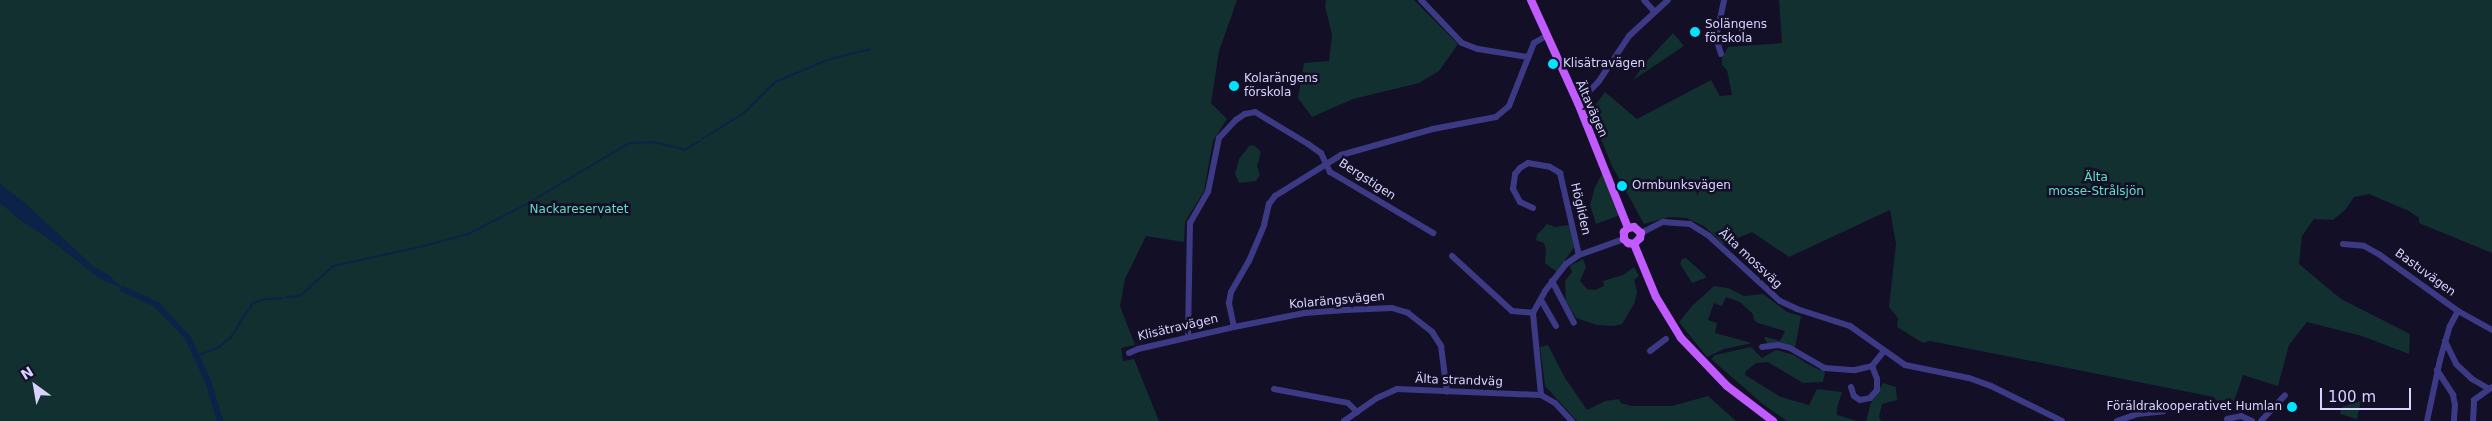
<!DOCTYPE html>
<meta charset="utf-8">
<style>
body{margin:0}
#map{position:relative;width:2492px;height:421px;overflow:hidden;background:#130f26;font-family:"DejaVu Sans",sans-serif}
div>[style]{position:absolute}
.green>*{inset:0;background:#12302f}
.water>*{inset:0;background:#0c2248}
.stream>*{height:2px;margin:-1px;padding:0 1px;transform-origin:1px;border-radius:1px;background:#0c2248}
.canal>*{height:6px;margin:-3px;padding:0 3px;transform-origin:3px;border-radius:3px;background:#0c2248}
.minor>*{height:6px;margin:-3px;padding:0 3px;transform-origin:3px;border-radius:3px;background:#3d3a85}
.major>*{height:8px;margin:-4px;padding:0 4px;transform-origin:4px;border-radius:4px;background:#c25bff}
.dots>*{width:14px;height:14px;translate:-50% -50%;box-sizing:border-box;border:2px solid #130f26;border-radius:50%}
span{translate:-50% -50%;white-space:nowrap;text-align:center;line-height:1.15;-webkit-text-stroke:5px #130f26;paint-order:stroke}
.poi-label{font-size:12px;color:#d9d4ff}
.left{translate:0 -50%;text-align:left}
.right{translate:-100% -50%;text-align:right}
.street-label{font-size:12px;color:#d9d4ff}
.park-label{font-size:12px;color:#5fe0c0}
.north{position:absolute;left:10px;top:361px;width:50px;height:50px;-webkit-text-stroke:4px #130f26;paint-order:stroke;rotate:328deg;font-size:14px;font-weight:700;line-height:20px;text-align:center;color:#d9d4ff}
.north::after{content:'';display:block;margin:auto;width:18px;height:22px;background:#d9d4ff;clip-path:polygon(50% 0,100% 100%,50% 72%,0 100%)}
.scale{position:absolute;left:2320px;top:388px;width:91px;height:22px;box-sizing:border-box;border:2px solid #d9d4ff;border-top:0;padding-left:6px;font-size:15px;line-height:18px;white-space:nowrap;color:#d9d4ff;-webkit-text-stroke:4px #130f26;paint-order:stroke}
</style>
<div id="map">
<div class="green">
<i style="clip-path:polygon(0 0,1237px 0,1219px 51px,1211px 103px,1227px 119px,1213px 141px,1204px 191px,1185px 222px,1184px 242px,1146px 236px,1125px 279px,1120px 306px,1135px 345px,1121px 348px,1123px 361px,1134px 359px,1159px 421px,0 421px)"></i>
<i style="clip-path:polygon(1326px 0,1414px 0,1458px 44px,1439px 71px,1419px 83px,1353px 99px,1312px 117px,1298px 98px,1304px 63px,1329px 61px,1332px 35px,1325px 6px)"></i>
<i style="clip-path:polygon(1779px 0,2492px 0,2492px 253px,2419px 223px,2419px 218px,2409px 211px,2369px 194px,2354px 197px,2346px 209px,2333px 220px,2314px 219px,2302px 236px,2299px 264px,2341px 299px,2410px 334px,2409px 354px,2362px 336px,2307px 322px,2289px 345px,2278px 386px,2243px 375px,2231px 411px,2223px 413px,2214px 397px,1930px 341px,1923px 343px,1897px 327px,1898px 318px,1889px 307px,1896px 244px,1890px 210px,1789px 257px,1752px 232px,1723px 244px,1704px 226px,1686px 218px,1669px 217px,1644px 224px,1612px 166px,1590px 112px,1605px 92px,1637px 119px,1711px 80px,1720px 96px,1732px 95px,1727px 70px,1722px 65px,1722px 58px,1728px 47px,1782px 43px)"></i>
<i style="clip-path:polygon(1673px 33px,1684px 46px,1633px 80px,1646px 62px)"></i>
<i style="clip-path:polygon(1250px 145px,1255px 146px,1261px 152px,1257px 166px,1260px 175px,1256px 181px,1239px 183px,1235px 174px,1239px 159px)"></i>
<i style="clip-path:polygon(1603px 172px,1620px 215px,1596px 224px,1590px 205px,1595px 187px)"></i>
<i style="clip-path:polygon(1547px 224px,1555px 227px,1569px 225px,1574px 247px,1557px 272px,1545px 263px,1546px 250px,1544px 243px,1536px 240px,1537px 235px)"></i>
<i style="clip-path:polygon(1686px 258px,1706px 276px,1705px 278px,1692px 283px,1680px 264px,1682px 259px)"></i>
<i style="clip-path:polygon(1583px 259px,1586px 267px,1580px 281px,1587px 289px,1595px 290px,1604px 286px,1603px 281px,1623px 275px,1634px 267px,1639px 276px,1634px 280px,1637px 291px,1635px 302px,1622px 324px,1614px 326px,1597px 325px,1576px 318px,1566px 301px,1565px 281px,1572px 272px,1570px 266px)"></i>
<i style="clip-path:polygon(1714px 286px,1728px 288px,1744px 296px,1763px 294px,1787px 312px,1801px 316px,1795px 348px,1767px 343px,1764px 338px,1767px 337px,1780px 341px,1785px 331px,1758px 323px,1754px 320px,1753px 314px,1740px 302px,1726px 297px,1722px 306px,1714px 303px,1708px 320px,1717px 323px,1715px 333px,1752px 343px,1724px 349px,1707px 357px,1679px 322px,1692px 306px)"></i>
<i style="clip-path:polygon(1548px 345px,1565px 378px,1587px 410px,1605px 401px,1619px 399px,1621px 403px,1631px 406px,1672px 406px,1708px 396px,1736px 421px,1577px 421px,1545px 386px,1540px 347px)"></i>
<i style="clip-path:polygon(1751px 347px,1762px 358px,1776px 350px,1794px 355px,1811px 366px,1825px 372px,1823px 382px,1803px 383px,1768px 362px,1756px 363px,1746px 371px,1745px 375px,1781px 397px,1809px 405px,1817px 389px,1842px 392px,1837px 408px,1837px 415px,1857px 421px,1787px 421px,1764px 405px,1711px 359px,1715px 355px)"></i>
<i style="clip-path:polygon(1883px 383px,1896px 387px,1897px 400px,1882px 404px,1879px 417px,1881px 421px,1866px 421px,1871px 403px)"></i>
<i style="clip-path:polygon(2361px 401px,2357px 419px,2340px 414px,2342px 407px)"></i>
</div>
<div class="water">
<i style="clip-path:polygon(0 184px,25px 203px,94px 267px,109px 275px,123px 289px,99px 278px,49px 239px,20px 220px,0 203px)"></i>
</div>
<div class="stream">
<i style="left:702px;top:139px;width:49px;rotate:-31.8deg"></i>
<i style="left:744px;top:113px;width:44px;rotate:-45deg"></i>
<i style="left:775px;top:82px;width:56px;rotate:-22.9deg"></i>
<i style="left:827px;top:60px;width:44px;rotate:-14.3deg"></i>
<i style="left:696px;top:143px;width:4px;rotate:-27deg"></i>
<i style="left:287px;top:297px;width:13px;rotate:-4deg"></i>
<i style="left:300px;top:296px;width:45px;rotate:-42.3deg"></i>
<i style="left:333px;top:266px;width:93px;rotate:-12.4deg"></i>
<i style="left:424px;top:246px;width:46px;rotate:-15.3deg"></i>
<i style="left:468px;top:234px;width:64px;rotate:-27deg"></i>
<i style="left:525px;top:205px;width:121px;rotate:-30.8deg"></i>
<i style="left:629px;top:143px;width:25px;rotate:-2deg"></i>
<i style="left:654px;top:142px;width:32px;rotate:14deg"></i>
<i style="left:685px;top:150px;width:11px;rotate:-34deg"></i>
<i style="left:250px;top:308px;width:6px;rotate:-59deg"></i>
<i style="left:253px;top:303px;width:14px;rotate:-17deg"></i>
<i style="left:266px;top:299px;width:16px;rotate:-4deg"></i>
<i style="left:196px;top:356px;width:25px;rotate:-21deg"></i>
<i style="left:219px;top:347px;width:16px;rotate:-40deg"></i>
<i style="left:231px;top:337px;width:32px;rotate:-58deg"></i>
</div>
<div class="canal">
<i style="left:123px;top:289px;width:38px;rotate:25deg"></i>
<i style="left:157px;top:305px;width:45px;rotate:46.8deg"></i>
<i style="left:188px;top:338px;width:47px;rotate:65.1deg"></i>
<i style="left:208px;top:381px;width:42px;rotate:73.3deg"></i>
</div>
<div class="minor">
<i style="left:1421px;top:0;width:59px;rotate:46.4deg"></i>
<i style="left:1462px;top:43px;width:17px;rotate:21deg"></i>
<i style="left:1478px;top:49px;width:51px;rotate:9.1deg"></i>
<i style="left:1644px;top:0;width:15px;rotate:48deg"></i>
<i style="left:1721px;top:54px;width:17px;rotate:-107deg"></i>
<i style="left:1716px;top:38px;width:39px;rotate:-78deg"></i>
<i style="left:1578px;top:103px;width:30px;rotate:-46deg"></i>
<i style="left:1599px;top:81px;width:54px;rotate:-56.3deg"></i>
<i style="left:1629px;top:36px;width:53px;rotate:-42.7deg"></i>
<i style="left:1533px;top:208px;width:14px;rotate:-155deg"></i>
<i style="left:1520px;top:202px;width:15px;rotate:-118deg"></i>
<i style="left:1513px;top:189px;width:15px;rotate:-82deg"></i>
<i style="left:1515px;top:174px;width:8px;rotate:-50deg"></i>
<i style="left:1520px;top:168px;width:9px;rotate:-32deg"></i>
<i style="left:1528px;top:163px;width:22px;rotate:10deg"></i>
<i style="left:1550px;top:167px;width:12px;rotate:31deg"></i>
<i style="left:1560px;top:173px;width:84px;rotate:77deg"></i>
<i style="left:1641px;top:233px;width:25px;rotate:-27deg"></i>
<i style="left:1663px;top:222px;width:27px;rotate:4deg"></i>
<i style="left:1690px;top:224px;width:22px;rotate:32deg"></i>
<i style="left:1709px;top:236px;width:96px;rotate:42.5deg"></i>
<i style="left:1780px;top:301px;width:19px;rotate:25deg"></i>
<i style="left:1797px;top:309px;width:56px;rotate:17.8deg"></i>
<i style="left:1850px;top:326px;width:67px;rotate:35.3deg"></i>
<i style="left:1905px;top:365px;width:65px;rotate:11.5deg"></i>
<i style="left:1969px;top:378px;width:23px;rotate:20deg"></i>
<i style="left:1991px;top:386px;width:79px;rotate:26.2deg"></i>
<i style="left:2343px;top:244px;width:21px;rotate:5deg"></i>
<i style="left:2364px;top:246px;width:18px;rotate:29deg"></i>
<i style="left:2380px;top:255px;width:96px;rotate:35.7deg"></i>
<i style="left:2458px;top:311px;width:39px;rotate:29deg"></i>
<i style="left:1452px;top:256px;width:81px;rotate:42.5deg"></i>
<i style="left:1512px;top:311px;width:21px;rotate:5deg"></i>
<i style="left:1552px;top:281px;width:47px;rotate:62.4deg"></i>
<i style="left:1541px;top:300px;width:30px;rotate:60deg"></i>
<i style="left:1234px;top:327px;width:72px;rotate:-11.2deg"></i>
<i style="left:1305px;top:313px;width:40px;rotate:-4.3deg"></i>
<i style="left:1345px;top:310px;width:47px;rotate:-2.4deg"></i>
<i style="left:1392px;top:308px;width:17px;rotate:17deg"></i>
<i style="left:1408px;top:313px;width:31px;rotate:38deg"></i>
<i style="left:1432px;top:332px;width:17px;rotate:57deg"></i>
<i style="left:1441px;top:346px;width:46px;rotate:82.6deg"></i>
<i style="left:1188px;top:337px;width:114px;rotate:-89deg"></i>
<i style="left:1190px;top:223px;width:36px;rotate:-60deg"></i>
<i style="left:1208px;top:192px;width:55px;rotate:-78.5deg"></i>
<i style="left:1219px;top:138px;width:25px;rotate:-47deg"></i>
<i style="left:1236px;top:120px;width:11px;rotate:-34deg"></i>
<i style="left:1245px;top:114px;width:10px;rotate:-11deg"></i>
<i style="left:1255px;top:112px;width:62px;rotate:31.1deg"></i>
<i style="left:1308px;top:144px;width:16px;rotate:35deg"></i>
<i style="left:1321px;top:153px;width:21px;rotate:65deg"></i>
<i style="left:1330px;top:172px;width:8px;rotate:30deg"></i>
<i style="left:1337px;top:176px;width:112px;rotate:30.7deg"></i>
<i style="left:2445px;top:341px;width:25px;rotate:64deg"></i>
<i style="left:2456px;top:364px;width:22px;rotate:43deg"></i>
<i style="left:2472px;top:379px;width:20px;rotate:30deg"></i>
<i style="left:1762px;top:347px;width:16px;rotate:-7deg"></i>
<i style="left:1778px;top:345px;width:12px;rotate:14deg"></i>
<i style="left:1790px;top:348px;width:39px;rotate:30deg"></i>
<i style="left:1824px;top:368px;width:31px;rotate:4deg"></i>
<i style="left:1855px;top:370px;width:17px;rotate:-13deg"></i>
<i style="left:1872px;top:366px;width:19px;rotate:-51deg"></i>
<i style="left:1650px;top:351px;width:20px;rotate:-37deg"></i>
<i style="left:1129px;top:353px;width:10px;rotate:-24deg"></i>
<i style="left:1138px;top:349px;width:98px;rotate:-12.9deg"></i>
<i style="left:1234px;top:327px;width:25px;rotate:-102deg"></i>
<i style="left:1229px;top:303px;width:11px;rotate:-80deg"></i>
<i style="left:1231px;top:292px;width:36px;rotate:-60deg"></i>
<i style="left:1249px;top:261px;width:39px;rotate:-67deg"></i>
<i style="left:1264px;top:225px;width:22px;rotate:-77deg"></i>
<i style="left:1269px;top:204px;width:10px;rotate:-53deg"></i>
<i style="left:1275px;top:196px;width:78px;rotate:-31.8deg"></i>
<i style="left:1341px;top:155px;width:96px;rotate:-15.8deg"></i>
<i style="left:1433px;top:129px;width:64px;rotate:-10.8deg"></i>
<i style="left:1496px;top:117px;width:17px;rotate:-40deg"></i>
<i style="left:1509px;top:106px;width:68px;rotate:-68.4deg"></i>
<i style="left:1534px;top:43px;width:14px;rotate:-30deg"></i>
<i style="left:2437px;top:370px;width:30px;rotate:57deg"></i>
<i style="left:2453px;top:395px;width:10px;rotate:79deg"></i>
<i style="left:2455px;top:405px;width:16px;rotate:94deg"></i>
<i style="left:1851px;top:387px;width:9px;rotate:72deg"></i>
<i style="left:1854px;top:396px;width:7px;rotate:34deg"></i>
<i style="left:1860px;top:400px;width:10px;rotate:-11deg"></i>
<i style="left:1870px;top:398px;width:11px;rotate:-49deg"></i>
<i style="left:1877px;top:390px;width:11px;rotate:-90deg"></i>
<i style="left:1877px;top:379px;width:14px;rotate:-111deg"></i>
<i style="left:1274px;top:389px;width:75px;rotate:10.7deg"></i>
<i style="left:1348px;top:403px;width:13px;rotate:45deg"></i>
<i style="left:1541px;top:395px;width:82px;rotate:-95.6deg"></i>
<i style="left:1533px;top:313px;width:25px;rotate:-61deg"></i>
<i style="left:1545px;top:291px;width:34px;rotate:-52deg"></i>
<i style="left:1566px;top:264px;width:16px;rotate:-35deg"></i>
<i style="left:1579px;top:255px;width:48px;rotate:-19.6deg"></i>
<i style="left:2227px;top:419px;width:14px;rotate:-12deg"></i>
<i style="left:2241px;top:416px;width:12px;rotate:24deg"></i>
<i style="left:1344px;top:421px;width:40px;rotate:-34.9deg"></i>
<i style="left:1377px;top:398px;width:22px;rotate:-24deg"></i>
<i style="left:1397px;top:389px;width:144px;rotate:2.4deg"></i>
<i style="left:1541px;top:395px;width:16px;rotate:30deg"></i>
<i style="left:1555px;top:403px;width:25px;rotate:47deg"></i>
<i style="left:2117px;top:421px;width:21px;rotate:-19deg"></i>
<i style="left:2137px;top:414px;width:27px;rotate:-6deg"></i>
<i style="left:2261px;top:421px;width:35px;rotate:-47deg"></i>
<i style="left:2427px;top:421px;width:62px;rotate:-78deg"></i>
<i style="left:2440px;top:360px;width:35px;rotate:-74deg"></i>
<i style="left:2450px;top:326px;width:17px;rotate:-62deg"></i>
<i style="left:2473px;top:421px;width:21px;rotate:-87deg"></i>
<i style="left:2474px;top:400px;width:22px;rotate:-36deg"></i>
</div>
<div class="major">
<i style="left:1531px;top:0;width:113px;rotate:65.5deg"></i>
<i style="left:1578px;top:103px;width:135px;rotate:68.2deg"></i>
<i style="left:1628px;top:228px;width:6px;rotate:-9deg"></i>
<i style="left:1634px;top:227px;width:9px;rotate:41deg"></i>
<i style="left:1641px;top:233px;width:5px;rotate:101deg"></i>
<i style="left:1640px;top:238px;width:8px;rotate:135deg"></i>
<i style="left:1628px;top:228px;width:6px;rotate:135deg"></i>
<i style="left:1624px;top:232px;width:7px;rotate:90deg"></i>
<i style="left:1624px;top:239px;width:6px;rotate:45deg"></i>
<i style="left:1628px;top:243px;width:6px;rotate:9deg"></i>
<i style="left:1634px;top:244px;width:57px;rotate:67.5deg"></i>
<i style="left:1656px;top:297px;width:48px;rotate:58.6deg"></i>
<i style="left:1681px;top:338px;width:66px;rotate:46.2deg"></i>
<i style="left:1727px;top:386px;width:58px;rotate:37.3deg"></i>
</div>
<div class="dots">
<i style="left:1695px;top:32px;background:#00e5ff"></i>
<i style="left:1553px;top:64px;background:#00e5ff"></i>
<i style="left:1234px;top:86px;background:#00e5ff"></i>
<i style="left:1622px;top:186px;background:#00e5ff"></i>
<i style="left:2292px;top:407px;background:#00e5ff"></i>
</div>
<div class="poi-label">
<span class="left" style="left:1705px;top:32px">Solängens<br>förskola</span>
<span class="left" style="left:1563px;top:64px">Klisätravägen</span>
<span class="left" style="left:1244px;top:86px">Kolarängens<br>förskola</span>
<span class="left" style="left:1632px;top:186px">Ormbunksvägen</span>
<span class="right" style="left:2282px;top:407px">Föräldrakooperativet Humlan</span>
</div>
<div class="street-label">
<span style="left:1591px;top:109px;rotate:66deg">Ältavägen</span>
<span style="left:1367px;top:180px;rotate:33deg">Bergstigen</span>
<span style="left:1580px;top:209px;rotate:77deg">Högliden</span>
<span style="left:1750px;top:259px;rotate:43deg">Älta mossväg</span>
<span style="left:2425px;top:273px;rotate:36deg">Bastuvägen</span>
<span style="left:1337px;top:301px;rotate:-5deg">Kolarängsvägen</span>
<span style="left:1178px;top:328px;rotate:-13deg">Klisätravägen</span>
<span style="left:1459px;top:381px;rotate:2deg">Älta strandväg</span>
</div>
<div class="park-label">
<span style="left:2096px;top:185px">Älta<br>mosse-Strålsjön</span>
<span style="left:579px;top:210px">Nackareservatet</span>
</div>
<div class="north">N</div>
<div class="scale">100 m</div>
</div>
